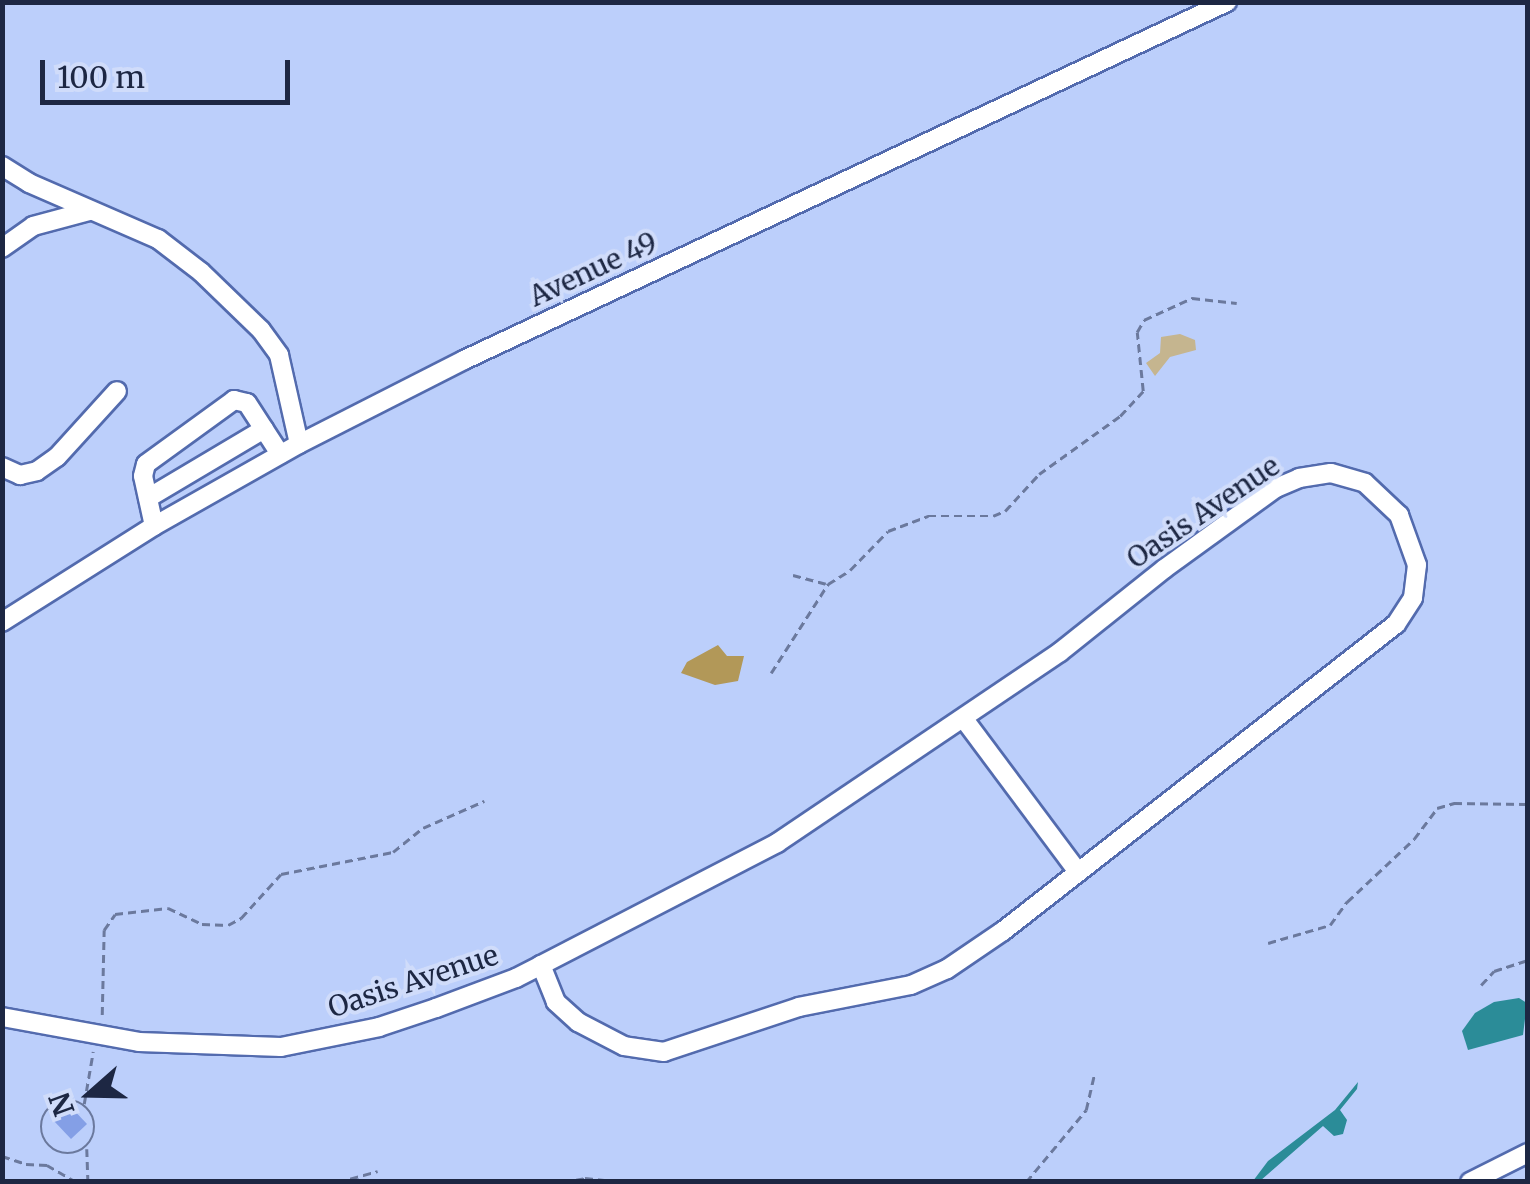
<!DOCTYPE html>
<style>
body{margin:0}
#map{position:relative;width:1530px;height:1184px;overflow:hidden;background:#bccffb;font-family:Merriweather,serif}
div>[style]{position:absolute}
.green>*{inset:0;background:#c5b58f}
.forest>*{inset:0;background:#b29858}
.water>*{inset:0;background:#2b8c98}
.building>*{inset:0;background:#849fe6}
.path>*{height:2.5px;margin-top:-1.25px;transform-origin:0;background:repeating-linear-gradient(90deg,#6b799d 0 8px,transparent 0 13px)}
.path>.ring{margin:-1.25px;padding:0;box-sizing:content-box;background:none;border:2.5px solid #6b799d;border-radius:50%}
.roads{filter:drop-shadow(2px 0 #536bae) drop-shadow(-2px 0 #536bae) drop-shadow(0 2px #536bae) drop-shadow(0 -2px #536bae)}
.minor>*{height:18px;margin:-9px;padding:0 9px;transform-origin:9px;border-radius:9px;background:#fff}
span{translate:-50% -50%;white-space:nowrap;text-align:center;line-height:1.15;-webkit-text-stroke:8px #d0dcfa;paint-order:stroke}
.street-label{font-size:28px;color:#1d2743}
.frame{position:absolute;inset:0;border:5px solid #1d2743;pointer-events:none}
.north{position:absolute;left:40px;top:1044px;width:100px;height:100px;-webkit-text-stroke:8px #d0dcfa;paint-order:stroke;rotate:250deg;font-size:28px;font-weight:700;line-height:40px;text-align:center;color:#1d2743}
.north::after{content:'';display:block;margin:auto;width:35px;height:45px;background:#1d2743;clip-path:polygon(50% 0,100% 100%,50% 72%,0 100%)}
.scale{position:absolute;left:40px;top:60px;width:250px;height:45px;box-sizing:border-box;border:5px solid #1d2743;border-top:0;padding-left:12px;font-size:30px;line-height:35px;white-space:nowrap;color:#1d2743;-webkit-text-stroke:8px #d0dcfa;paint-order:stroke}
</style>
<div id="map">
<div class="green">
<i style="clip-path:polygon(1180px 334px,1195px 340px,1196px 350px,1170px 357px,1155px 376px,1146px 363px,1160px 353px,1161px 337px)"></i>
</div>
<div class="forest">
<i style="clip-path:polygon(718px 645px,727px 656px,744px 656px,738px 681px,715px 685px,681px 673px,687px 662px)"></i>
</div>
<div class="water">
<i style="clip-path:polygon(1519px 998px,1527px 1003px,1523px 1035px,1468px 1050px,1462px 1031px,1475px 1013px,1494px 1002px)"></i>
<i style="clip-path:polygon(1358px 1082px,1357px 1089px,1340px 1110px,1347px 1120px,1343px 1134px,1334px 1136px,1323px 1126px,1260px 1181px,1253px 1181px,1268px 1161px,1335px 1110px)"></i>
</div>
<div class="building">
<i style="clip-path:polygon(70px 1106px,87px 1124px,71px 1139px,54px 1121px)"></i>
</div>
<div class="path">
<i style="left:1528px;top:370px;width:20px;rotate:90deg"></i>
<i style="left:793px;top:575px;width:34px;rotate:15deg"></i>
<i style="left:771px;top:673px;width:106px;rotate:-57.4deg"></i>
<i style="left:828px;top:584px;width:26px;rotate:-32deg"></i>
<i style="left:850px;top:570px;width:54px;rotate:-45.7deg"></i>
<i style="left:888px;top:531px;width:43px;rotate:-20.6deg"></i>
<i style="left:928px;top:516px;width:65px"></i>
<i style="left:993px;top:516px;width:13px;rotate:-23deg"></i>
<i style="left:1005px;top:511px;width:50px;rotate:-47.4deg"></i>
<i style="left:1039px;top:474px;width:100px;rotate:-35.6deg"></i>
<i style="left:1120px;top:416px;width:34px;rotate:-47deg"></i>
<i style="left:1143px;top:391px;width:59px;rotate:-95.8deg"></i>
<i style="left:1137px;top:332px;width:14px;rotate:-60deg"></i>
<i style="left:1144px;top:320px;width:53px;rotate:-24.6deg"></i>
<i style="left:1192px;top:298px;width:45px;rotate:6.3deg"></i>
<i style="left:1268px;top:943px;width:65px;rotate:-16.2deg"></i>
<i style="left:1330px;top:925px;width:29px;rotate:-54deg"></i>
<i style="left:1347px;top:902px;width:92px;rotate:-43.2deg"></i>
<i style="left:1414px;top:839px;width:39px;rotate:-53deg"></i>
<i style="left:1437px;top:808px;width:18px;rotate:-16deg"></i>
<i style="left:1454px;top:803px;width:74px;rotate:0.8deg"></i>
<i style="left:1481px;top:985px;width:19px;rotate:-47deg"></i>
<i style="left:1494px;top:971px;width:36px;rotate:-18deg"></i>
<i style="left:102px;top:1015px;width:85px;rotate:-88.7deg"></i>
<i style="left:104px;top:930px;width:19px;rotate:-55deg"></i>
<i style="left:115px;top:914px;width:53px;rotate:-6.5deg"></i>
<i style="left:168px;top:908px;width:38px;rotate:25deg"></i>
<i style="left:202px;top:924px;width:26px;rotate:2deg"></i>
<i style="left:228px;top:925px;width:15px;rotate:-28deg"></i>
<i style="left:241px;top:918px;width:59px;rotate:-47.7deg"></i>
<i style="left:281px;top:874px;width:114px;rotate:-11.1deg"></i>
<i style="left:393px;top:852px;width:38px;rotate:-39deg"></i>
<i style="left:423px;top:828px;width:67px;rotate:-23.9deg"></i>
<i class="ring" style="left:41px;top:1100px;width:51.5px;height:51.5px"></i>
<i style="left:84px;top:1104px;width:53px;rotate:-80.2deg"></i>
<i style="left:87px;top:1149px;width:33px;rotate:88deg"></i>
<i style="left:2px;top:1156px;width:25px;rotate:18deg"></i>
<i style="left:26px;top:1164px;width:21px;rotate:3deg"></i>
<i style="left:47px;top:1165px;width:34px;rotate:30deg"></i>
<i style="left:338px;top:1182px;width:41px;rotate:-15.4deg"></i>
<i style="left:563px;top:1182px;width:22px;rotate:-10deg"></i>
<i style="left:585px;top:1178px;width:39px;rotate:6deg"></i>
<i style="left:1026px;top:1182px;width:94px;rotate:-50.2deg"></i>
<i style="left:1086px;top:1110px;width:36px;rotate:-77deg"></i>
</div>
<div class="roads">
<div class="minor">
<i style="left:2px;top:166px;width:32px;rotate:32deg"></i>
<i style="left:29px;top:183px;width:141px;rotate:23.5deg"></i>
<i style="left:158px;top:239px;width:54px;rotate:37.5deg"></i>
<i style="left:201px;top:272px;width:83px;rotate:44deg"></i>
<i style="left:261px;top:330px;width:31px;rotate:54deg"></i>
<i style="left:279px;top:355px;width:91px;rotate:77.3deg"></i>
<i style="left:2px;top:248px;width:38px;rotate:-35deg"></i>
<i style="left:33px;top:226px;width:58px;rotate:-15deg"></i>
<i style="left:2px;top:467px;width:20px;rotate:24deg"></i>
<i style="left:20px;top:475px;width:17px;rotate:-13deg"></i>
<i style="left:37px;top:471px;width:24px;rotate:-35deg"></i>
<i style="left:57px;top:457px;width:89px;rotate:-47.7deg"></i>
<i style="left:148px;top:498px;width:135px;rotate:-30.7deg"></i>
<i style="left:154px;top:526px;width:51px;rotate:-102.4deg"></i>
<i style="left:143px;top:476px;width:12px;rotate:-76deg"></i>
<i style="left:146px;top:464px;width:109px;rotate:-36deg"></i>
<i style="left:234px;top:400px;width:13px;rotate:13deg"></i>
<i style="left:247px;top:403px;width:61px;rotate:57.1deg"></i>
<i style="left:2px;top:622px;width:180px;rotate:-32.3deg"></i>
<i style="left:154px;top:526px;width:167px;rotate:-29.5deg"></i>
<i style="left:299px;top:444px;width:185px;rotate:-27deg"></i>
<i style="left:464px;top:360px;width:843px;rotate:-25.14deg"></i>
<i style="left:964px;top:719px;width:191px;rotate:53.3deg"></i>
<i style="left:2px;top:1017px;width:139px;rotate:10.3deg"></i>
<i style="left:139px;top:1042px;width:142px;rotate:2deg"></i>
<i style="left:281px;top:1047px;width:100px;rotate:-11.5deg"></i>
<i style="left:379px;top:1027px;width:60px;rotate:-18.4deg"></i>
<i style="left:436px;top:1008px;width:85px;rotate:-20.6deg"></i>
<i style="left:516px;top:978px;width:28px;rotate:-27deg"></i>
<i style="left:541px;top:965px;width:266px;rotate:-27.3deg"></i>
<i style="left:777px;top:843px;width:341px;rotate:-34deg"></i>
<i style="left:1060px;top:652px;width:133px;rotate:-38.6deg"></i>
<i style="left:1164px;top:569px;width:138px;rotate:-35.9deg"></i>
<i style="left:1276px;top:488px;width:25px;rotate:-23deg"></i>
<i style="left:1299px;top:478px;width:32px;rotate:-9deg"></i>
<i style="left:1331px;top:473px;width:35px;rotate:16deg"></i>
<i style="left:1365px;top:483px;width:47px;rotate:43.3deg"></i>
<i style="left:1399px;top:515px;width:53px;rotate:70.2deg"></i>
<i style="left:1417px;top:565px;width:33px;rotate:97deg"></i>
<i style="left:1413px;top:598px;width:31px;rotate:123deg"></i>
<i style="left:1396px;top:624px;width:499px;rotate:142deg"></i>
<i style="left:1003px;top:931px;width:68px;rotate:145.8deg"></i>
<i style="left:947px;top:969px;width:39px;rotate:156deg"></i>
<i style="left:911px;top:985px;width:114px;rotate:168.9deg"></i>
<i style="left:799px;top:1007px;width:142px;rotate:161.6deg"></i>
<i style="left:664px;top:1052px;width:40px;rotate:-171.5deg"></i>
<i style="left:624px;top:1046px;width:52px;rotate:-152.4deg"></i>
<i style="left:578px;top:1022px;width:30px;rotate:-138deg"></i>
<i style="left:556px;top:1002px;width:40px;rotate:-112deg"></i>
<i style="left:1470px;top:1182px;width:65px;rotate:-26.6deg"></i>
</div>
</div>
<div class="street-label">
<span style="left:593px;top:269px;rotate:-25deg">Avenue 49</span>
<span style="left:1203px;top:512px;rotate:-34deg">Oasis Avenue</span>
<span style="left:413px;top:981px;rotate:-18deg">Oasis Avenue</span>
</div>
<div class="frame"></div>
<div class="north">N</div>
<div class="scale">100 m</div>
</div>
